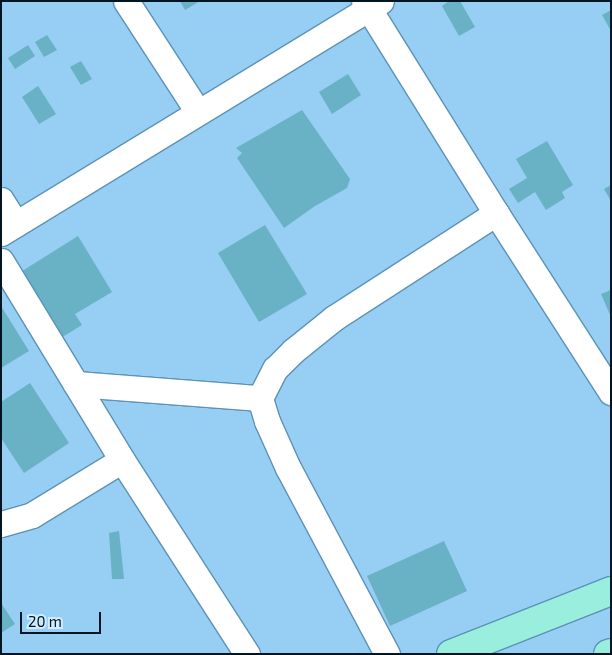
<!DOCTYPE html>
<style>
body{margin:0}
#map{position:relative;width:612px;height:655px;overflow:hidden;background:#97cef4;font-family:"Exo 2",sans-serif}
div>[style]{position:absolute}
.building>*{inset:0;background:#69b1c5}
.roads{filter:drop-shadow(1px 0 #5c92b5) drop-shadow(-1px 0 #5c92b5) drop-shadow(0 1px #5c92b5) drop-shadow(0 -1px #5c92b5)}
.street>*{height:25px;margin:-12.5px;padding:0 12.5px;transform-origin:12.5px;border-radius:12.5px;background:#fff}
.primary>*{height:28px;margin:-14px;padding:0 14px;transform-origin:14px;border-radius:14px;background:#9aeede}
span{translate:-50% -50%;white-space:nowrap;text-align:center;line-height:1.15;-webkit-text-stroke:4.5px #d0ecff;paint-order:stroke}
.frame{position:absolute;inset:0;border:2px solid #011421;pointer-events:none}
.scale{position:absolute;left:20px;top:612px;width:81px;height:22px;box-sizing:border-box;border:2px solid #011421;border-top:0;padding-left:6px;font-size:15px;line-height:18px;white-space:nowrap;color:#011421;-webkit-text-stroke:4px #d0ecff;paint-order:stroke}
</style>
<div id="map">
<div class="building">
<i style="clip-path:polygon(180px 1px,200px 1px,185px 10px)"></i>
<i style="clip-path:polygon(449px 1px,460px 1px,475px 27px,459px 36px,442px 6px)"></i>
<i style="clip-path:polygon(611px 10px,611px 31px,602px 15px)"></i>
<i style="clip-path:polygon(47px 35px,57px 50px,44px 57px,35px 42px)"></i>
<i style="clip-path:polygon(28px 45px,35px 56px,15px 69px,8px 58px)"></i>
<i style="clip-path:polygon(81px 61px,92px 79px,81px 85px,70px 67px)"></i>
<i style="clip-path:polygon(348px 74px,361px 95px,332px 114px,319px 92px)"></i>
<i style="clip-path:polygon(38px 86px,56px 114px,39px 124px,22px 97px)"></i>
<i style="clip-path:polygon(302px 110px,350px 179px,347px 188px,315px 206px,284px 228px,237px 158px,242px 153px,236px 148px)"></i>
<i style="clip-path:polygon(547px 141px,573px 185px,562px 192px,565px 198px,546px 210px,535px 192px,518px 203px,509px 189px,527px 178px,516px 159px)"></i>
<i style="clip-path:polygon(611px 185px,611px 201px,604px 189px)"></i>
<i style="clip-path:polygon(265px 225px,307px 294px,259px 322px,218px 253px)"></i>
<i style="clip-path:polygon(78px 236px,112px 292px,75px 314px,82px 325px,59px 339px,19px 273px)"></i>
<i style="clip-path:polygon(611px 290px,611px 317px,601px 294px)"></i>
<i style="clip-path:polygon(1px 306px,29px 351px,1px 368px)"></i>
<i style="clip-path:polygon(30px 383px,69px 443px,24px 473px,1px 438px,1px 402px)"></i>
<i style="clip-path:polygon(119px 531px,124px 579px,112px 579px,109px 533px)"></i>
<i style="clip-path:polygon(444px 541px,467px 591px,390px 626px,367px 576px)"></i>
<i style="clip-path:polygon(1px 603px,15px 624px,1px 633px)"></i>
</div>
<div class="roads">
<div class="street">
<i style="left:126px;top:1px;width:132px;rotate:57deg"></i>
<i style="left:364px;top:1px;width:250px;rotate:58.1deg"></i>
<i style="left:496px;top:213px;width:213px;rotate:57.3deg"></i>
<i style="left:1px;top:200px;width:28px;rotate:58deg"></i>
<i style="left:1px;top:233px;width:445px;rotate:-31.4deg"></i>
<i style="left:1px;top:261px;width:233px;rotate:58.7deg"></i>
<i style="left:122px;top:460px;width:231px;rotate:57.2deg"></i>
<i style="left:76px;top:384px;width:185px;rotate:4.4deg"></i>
<i style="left:1px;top:524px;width:32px;rotate:-16deg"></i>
<i style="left:32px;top:515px;width:105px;rotate:-31.4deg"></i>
<i style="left:387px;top:654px;width:211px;rotate:-118deg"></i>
<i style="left:288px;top:468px;width:51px;rotate:-114.1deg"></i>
<i style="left:267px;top:421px;width:24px;rotate:-107deg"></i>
<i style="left:260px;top:398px;width:33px;rotate:-63deg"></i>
<i style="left:275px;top:369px;width:25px;rotate:-45deg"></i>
<i style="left:293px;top:351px;width:53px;rotate:-38.8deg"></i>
<i style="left:334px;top:318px;width:193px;rotate:-32.9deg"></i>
</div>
<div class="primary">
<i style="left:451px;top:654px;width:172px;rotate:-21.5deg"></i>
<i style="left:608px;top:654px;width:3px;rotate:-18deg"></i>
</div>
</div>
<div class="frame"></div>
<div class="scale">20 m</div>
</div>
